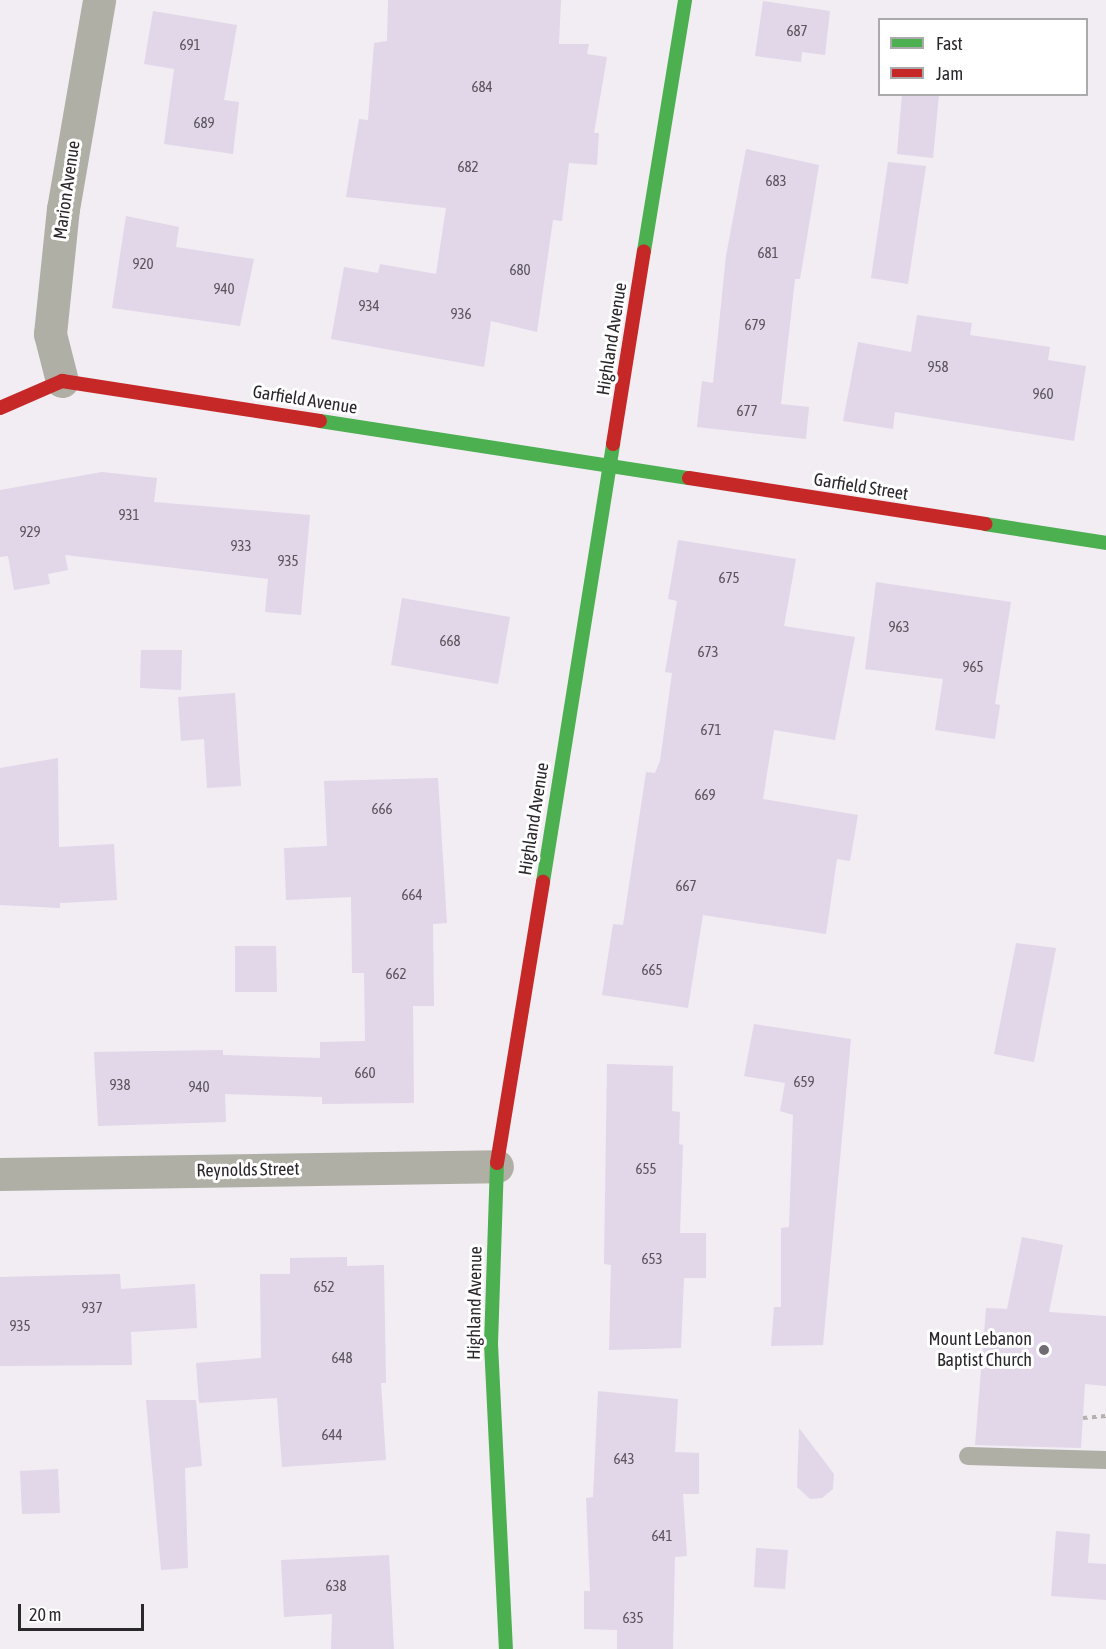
<!DOCTYPE html>
<style>
body{margin:0}
#map{position:relative;width:1106px;height:1649px;overflow:hidden;background:#f1edf3;font-family:"Asap Condensed",sans-serif}
div>[style]{position:absolute}
.building>*{inset:0;background:#e2d6e9}
.path>*{height:4px;margin-top:-2px;transform-origin:0;background:repeating-linear-gradient(90deg,#b3b2ad 0 4.5px,transparent 0 9px)}
.lane>*{height:18px;margin:-9px;padding:0 9px;transform-origin:9px;border-radius:9px;background:#b0afa6}
.street>*{height:33px;margin:-16.5px;padding:0 16.5px;transform-origin:16.5px;border-radius:16.5px;background:#b0afa6}
.fast>*{height:14px;margin:-7px;padding:0 7px;transform-origin:7px;border-radius:7px;background:#4caf50}
.jam>*{height:14px;margin:-7px;padding:0 7px;transform-origin:7px;border-radius:7px;background:#c62828}
.dots>*{width:16px;height:16px;translate:-50% -50%;box-sizing:border-box;border:3px solid #fff;border-radius:50%}
span{translate:-50% -50%;white-space:nowrap;text-align:center;line-height:1.15;-webkit-text-stroke:6px #fff;paint-order:stroke}
.number-label{font-size:15px;color:#59545b}
.number-label span{-webkit-text-stroke-width:0}
.street-label{font-size:18px;color:#2b282c}
.poi-label{font-size:18px;color:#2b282c}
.right{translate:-100% -50%;text-align:right}
.legend{position:absolute;left:878px;top:18px;width:210px;height:78px;box-sizing:border-box;background:#fff;border:2px solid #aaa9ab;margin:0;padding:8px 10px;list-style:none;font-size:18px;color:#2b282c}
.legend li{display:flex;align-items:center;gap:12px;height:30px}
.legend b{width:30px;border:2px solid #aaa9ab}
.scale{position:absolute;left:18px;top:1604px;width:126px;height:27px;box-sizing:border-box;border:3px solid #2b282c;border-top:0;padding-left:8px;font-size:18px;line-height:21px;white-space:nowrap;color:#2b282c;-webkit-text-stroke:4px #fff;paint-order:stroke}
</style>
<div id="map">
<div class="building">
<i style="clip-path:polygon(388px 0,561px 0,559px 44px,589px 44px,587px 54px,607px 57px,594px 133px,599px 133px,597px 165px,569px 163px,562px 221px,553px 220px,537px 332px,491px 321px,484px 367px,331px 339px,344px 267px,378px 273px,380px 264px,436px 274px,446px 208px,346px 197px,359px 119px,368px 120px,374px 43px,387px 41px)"></i>
<i style="clip-path:polygon(763px 1px,830px 11px,825px 55px,802px 52px,801px 62px,755px 56px)"></i>
<i style="clip-path:polygon(153px 11px,237px 25px,224px 100px,239px 102px,233px 154px,164px 144px,174px 69px,144px 64px)"></i>
<i style="clip-path:polygon(902px 94px,939px 94px,933px 158px,897px 154px)"></i>
<i style="clip-path:polygon(746px 149px,819px 165px,800px 279px,795px 279px,781px 404px,809px 407px,806px 439px,697px 427px,702px 381px,713px 383px,726px 256px)"></i>
<i style="clip-path:polygon(888px 162px,926px 166px,908px 284px,871px 278px)"></i>
<i style="clip-path:polygon(126px 216px,179px 227px,176px 247px,254px 259px,240px 326px,112px 308px)"></i>
<i style="clip-path:polygon(917px 315px,972px 323px,970px 335px,1050px 347px,1048px 360px,1086px 366px,1074px 441px,895px 412px,893px 429px,843px 421px,858px 342px,911px 352px)"></i>
<i style="clip-path:polygon(102px 472px,157px 478px,154px 502px,310px 515px,301px 615px,265px 612px,268px 579px,65px 555px,68px 570px,48px 574px,50px 584px,14px 590px,8px 556px,0 557px,0 490px)"></i>
<i style="clip-path:polygon(678px 540px,796px 559px,784px 626px,855px 637px,835px 740px,774px 730px,763px 799px,858px 815px,850px 861px,837px 859px,826px 934px,703px 915px,688px 1008px,602px 995px,613px 924px,623px 925px,646px 772px,655px 773px,660px 761px,672px 673px,665px 672px,677px 601px,668px 599px)"></i>
<i style="clip-path:polygon(876px 582px,1011px 602px,995px 704px,1000px 705px,995px 739px,935px 730px,943px 679px,865px 669px)"></i>
<i style="clip-path:polygon(402px 598px,510px 617px,498px 684px,391px 665px)"></i>
<i style="clip-path:polygon(141px 650px,182px 650px,181px 690px,140px 688px)"></i>
<i style="clip-path:polygon(235px 693px,241px 786px,207px 788px,204px 739px,181px 741px,178px 697px)"></i>
<i style="clip-path:polygon(58px 758px,59px 847px,114px 844px,117px 900px,60px 903px,60px 908px,0 905px,0 768px)"></i>
<i style="clip-path:polygon(438px 778px,447px 923px,433px 924px,434px 1006px,413px 1006px,414px 1103px,322px 1104px,322px 1097px,225px 1094px,226px 1122px,98px 1126px,94px 1052px,223px 1050px,223px 1055px,320px 1058px,320px 1042px,365px 1041px,364px 973px,352px 973px,351px 897px,286px 900px,284px 848px,327px 846px,324px 781px)"></i>
<i style="clip-path:polygon(1016px 943px,1056px 948px,1034px 1062px,994px 1054px)"></i>
<i style="clip-path:polygon(235px 946px,276px 946px,277px 992px,235px 992px)"></i>
<i style="clip-path:polygon(754px 1024px,851px 1039px,823px 1345px,771px 1346px,774px 1307px,781px 1307px,781px 1228px,789px 1227px,793px 1115px,780px 1111px,785px 1083px,744px 1076px)"></i>
<i style="clip-path:polygon(607px 1064px,673px 1066px,672px 1111px,680px 1112px,679px 1144px,683px 1145px,680px 1233px,706px 1233px,706px 1278px,684px 1278px,681px 1348px,609px 1350px,611px 1265px,604px 1264px)"></i>
<i style="clip-path:polygon(1022px 1237px,1063px 1245px,1049px 1312px,1106px 1316px,1106px 1386px,1085px 1384px,1081px 1448px,975px 1445px,986px 1308px,1007px 1309px)"></i>
<i style="clip-path:polygon(347px 1257px,347px 1266px,384px 1265px,386px 1383px,381px 1383px,386px 1460px,282px 1467px,277px 1398px,199px 1403px,196px 1363px,261px 1358px,260px 1274px,290px 1274px,290px 1258px)"></i>
<i style="clip-path:polygon(120px 1274px,121px 1289px,195px 1284px,197px 1328px,131px 1332px,132px 1365px,0 1366px,0 1277px)"></i>
<i style="clip-path:polygon(598px 1391px,678px 1399px,675px 1452px,699px 1453px,699px 1494px,683px 1494px,687px 1556px,675px 1557px,673px 1649px,617px 1649px,617px 1630px,584px 1629px,584px 1591px,590px 1591px,586px 1498px,593px 1497px)"></i>
<i style="clip-path:polygon(146px 1400px,196px 1400px,202px 1466px,185px 1468px,188px 1568px,161px 1570px)"></i>
<i style="clip-path:polygon(799px 1428px,834px 1474px,833px 1489px,822px 1498px,810px 1499px,797px 1487px)"></i>
<i style="clip-path:polygon(58px 1469px,60px 1513px,22px 1514px,20px 1471px)"></i>
<i style="clip-path:polygon(1056px 1531px,1090px 1534px,1088px 1563px,1106px 1564px,1106px 1600px,1051px 1596px)"></i>
<i style="clip-path:polygon(756px 1548px,788px 1550px,785px 1589px,754px 1587px)"></i>
<i style="clip-path:polygon(389px 1555px,394px 1649px,331px 1649px,332px 1614px,284px 1617px,281px 1560px)"></i>
</div>
<div class="path">
<i style="left:1083px;top:1418px;width:23px;rotate:-5deg"></i>
</div>
<div class="lane">
<i style="left:968px;top:1456px;width:138px;rotate:1.7deg"></i>
</div>
<div class="street">
<i style="left:62px;top:381px;width:49px;rotate:-104.3deg"></i>
<i style="left:50px;top:334px;width:126px;rotate:-84.1deg"></i>
<i style="left:63px;top:209px;width:212px;rotate:-80.2deg"></i>
<i style="left:0;top:1174px;width:497px;rotate:-0.9deg"></i>
</div>
<div class="fast">
<i style="left:644px;top:251px;width:254px;rotate:-80.7deg"></i>
<i style="left:320px;top:421px;width:373px;rotate:8.8deg"></i>
<i style="left:985px;top:524px;width:122px;rotate:8.9deg"></i>
<i style="left:543px;top:882px;width:444px;rotate:-80.9deg"></i>
<i style="left:497px;top:1163px;width:181px;rotate:91.9deg"></i>
<i style="left:491px;top:1344px;width:305px;rotate:87.2deg"></i>
</div>
<div class="jam">
<i style="left:0;top:408px;width:68px;rotate:-23.5deg"></i>
<i style="left:62px;top:381px;width:261px;rotate:8.8deg"></i>
<i style="left:613px;top:444px;width:195px;rotate:-80.9deg"></i>
<i style="left:689px;top:478px;width:300px;rotate:8.8deg"></i>
<i style="left:497px;top:1163px;width:285px;rotate:-80.7deg"></i>
</div>
<div class="dots">
<i style="left:1044px;top:1350px;background:#706d72"></i>
</div>
<div class="number-label">
<span style="left:797px;top:31px">687</span>
<span style="left:190px;top:45px">691</span>
<span style="left:482px;top:87px">684</span>
<span style="left:204px;top:123px">689</span>
<span style="left:468px;top:167px">682</span>
<span style="left:776px;top:181px">683</span>
<span style="left:768px;top:253px">681</span>
<span style="left:143px;top:264px">920</span>
<span style="left:520px;top:270px">680</span>
<span style="left:224px;top:289px">940</span>
<span style="left:369px;top:306px">934</span>
<span style="left:461px;top:314px">936</span>
<span style="left:755px;top:325px">679</span>
<span style="left:938px;top:367px">958</span>
<span style="left:1043px;top:394px">960</span>
<span style="left:747px;top:411px">677</span>
<span style="left:129px;top:515px">931</span>
<span style="left:30px;top:532px">929</span>
<span style="left:241px;top:546px">933</span>
<span style="left:288px;top:561px">935</span>
<span style="left:729px;top:578px">675</span>
<span style="left:899px;top:627px">963</span>
<span style="left:450px;top:641px">668</span>
<span style="left:708px;top:652px">673</span>
<span style="left:973px;top:667px">965</span>
<span style="left:711px;top:730px">671</span>
<span style="left:705px;top:795px">669</span>
<span style="left:382px;top:809px">666</span>
<span style="left:686px;top:886px">667</span>
<span style="left:412px;top:895px">664</span>
<span style="left:652px;top:970px">665</span>
<span style="left:396px;top:974px">662</span>
<span style="left:365px;top:1073px">660</span>
<span style="left:804px;top:1082px">659</span>
<span style="left:120px;top:1085px">938</span>
<span style="left:199px;top:1087px">940</span>
<span style="left:646px;top:1169px">655</span>
<span style="left:652px;top:1259px">653</span>
<span style="left:324px;top:1287px">652</span>
<span style="left:92px;top:1308px">937</span>
<span style="left:20px;top:1326px">935</span>
<span style="left:342px;top:1358px">648</span>
<span style="left:332px;top:1435px">644</span>
<span style="left:624px;top:1459px">643</span>
<span style="left:662px;top:1536px">641</span>
<span style="left:336px;top:1586px">638</span>
<span style="left:633px;top:1618px">635</span>
</div>
<div class="street-label">
<span style="left:67px;top:190px;rotate:-82deg">Marion Avenue</span>
<span style="left:612px;top:339px;rotate:-81deg">Highland Avenue</span>
<span style="left:305px;top:400px;rotate:9deg">Garfield Avenue</span>
<span style="left:861px;top:487px;rotate:9deg">Garfield Street</span>
<span style="left:534px;top:819px;rotate:-81deg">Highland Avenue</span>
<span style="left:248px;top:1170px;rotate:-1deg">Reynolds Street</span>
<span style="left:475px;top:1303px;rotate:-89deg">Highland Avenue</span>
</div>
<div class="poi-label">
<span class="right" style="left:1032px;top:1350px">Mount Lebanon<br>Baptist Church</span>
</div>
<ul class="legend">
<li><b style="height:8px;background:#4caf50"></b>Fast</li>
<li><b style="height:8px;background:#c62828"></b>Jam</li>
</ul>
<div class="scale">20 m</div>
</div>
